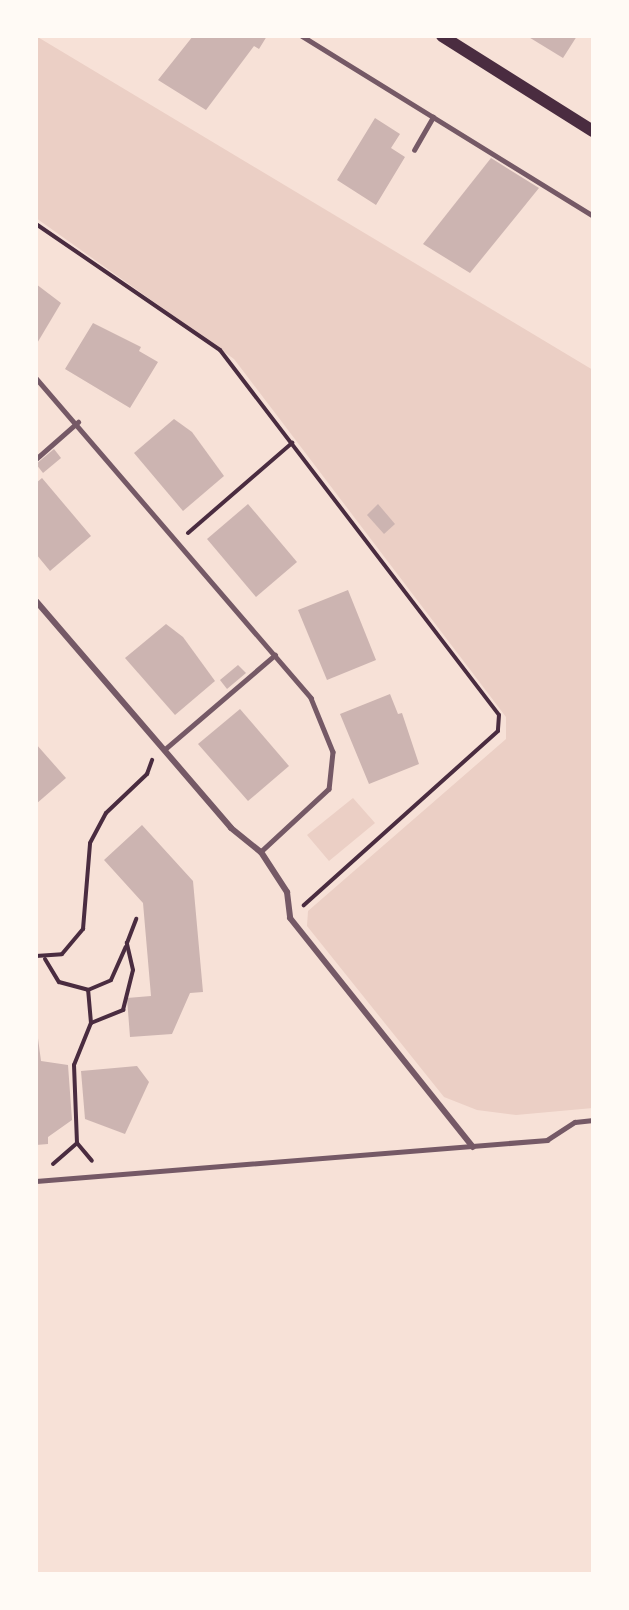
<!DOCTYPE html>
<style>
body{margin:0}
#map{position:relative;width:629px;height:1610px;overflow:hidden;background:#f7e1d7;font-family:"Exo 2",sans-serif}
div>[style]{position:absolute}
.green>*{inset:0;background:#ebcfc5}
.building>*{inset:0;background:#ccb4b1}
.path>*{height:4px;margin:-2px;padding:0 2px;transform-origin:2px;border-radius:2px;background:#4a2c40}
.service>*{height:4.5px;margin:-2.25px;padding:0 2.25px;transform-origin:2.25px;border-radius:2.25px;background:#755966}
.minor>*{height:6px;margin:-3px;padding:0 3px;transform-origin:3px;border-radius:3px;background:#755966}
.secondary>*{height:12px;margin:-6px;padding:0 6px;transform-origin:6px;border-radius:6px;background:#4a2c40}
span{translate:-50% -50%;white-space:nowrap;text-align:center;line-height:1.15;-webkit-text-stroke:4.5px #fffaf5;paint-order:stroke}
.frame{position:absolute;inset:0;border:38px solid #fffaf5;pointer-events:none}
</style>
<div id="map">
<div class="green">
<i style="clip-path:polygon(36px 36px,593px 370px,593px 1108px,516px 1115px,477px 1110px,444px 1097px,307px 926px,308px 911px,506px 739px,506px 717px,234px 359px,36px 218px)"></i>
<i style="clip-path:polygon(353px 798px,375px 823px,329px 861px,307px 835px)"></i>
</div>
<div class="building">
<i style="clip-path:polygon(193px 36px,267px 36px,259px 49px,254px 46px,206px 110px,158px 80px)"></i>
<i style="clip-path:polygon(527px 36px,577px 36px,563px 58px)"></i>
<i style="clip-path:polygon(375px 118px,400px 134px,391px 148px,405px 157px,376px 205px,337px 180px)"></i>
<i style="clip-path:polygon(491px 158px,539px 188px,470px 273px,423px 244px)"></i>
<i style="clip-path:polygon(36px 284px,61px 303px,36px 345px)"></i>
<i style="clip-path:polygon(93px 323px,141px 347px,139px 351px,158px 362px,130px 408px,65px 369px)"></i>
<i style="clip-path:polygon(174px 419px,192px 432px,224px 476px,183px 511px,134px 453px)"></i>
<i style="clip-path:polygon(54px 449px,61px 458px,43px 473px,36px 464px)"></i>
<i style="clip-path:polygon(42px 478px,91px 536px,50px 571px,36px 554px,36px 483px)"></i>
<i style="clip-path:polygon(248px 504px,297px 562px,256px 597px,207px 539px)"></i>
<i style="clip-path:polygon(378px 504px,395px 524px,384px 534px,367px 515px)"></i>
<i style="clip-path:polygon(348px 590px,376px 660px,327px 680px,298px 610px)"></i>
<i style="clip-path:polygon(166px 624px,183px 637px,215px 681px,175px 715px,125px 658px)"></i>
<i style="clip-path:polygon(238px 665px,246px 673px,227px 689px,220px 680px)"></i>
<i style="clip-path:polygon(390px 694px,398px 714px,402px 713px,419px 764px,369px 784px,340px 714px)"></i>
<i style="clip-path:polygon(240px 709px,289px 766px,248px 801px,198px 744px)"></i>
<i style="clip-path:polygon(36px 744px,66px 778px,36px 804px)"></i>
<i style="clip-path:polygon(142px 825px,193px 881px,203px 992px,190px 993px,172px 1034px,130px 1037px,127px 998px,151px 996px,143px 903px,104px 860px)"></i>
<i style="clip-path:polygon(36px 1023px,41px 1061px,68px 1065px,72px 1120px,48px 1137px,48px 1144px,36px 1145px)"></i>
<i style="clip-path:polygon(137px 1066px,149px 1082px,125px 1134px,85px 1119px,81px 1071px)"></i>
</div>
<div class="path">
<i style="left:36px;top:224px;width:223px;rotate:34.4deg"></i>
<i style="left:220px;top:350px;width:459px;rotate:52.6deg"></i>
<i style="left:499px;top:715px;width:16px;rotate:94deg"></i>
<i style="left:498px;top:731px;width:261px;rotate:138.1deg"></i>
<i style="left:188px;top:533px;width:138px;rotate:-40.9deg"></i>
<i style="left:36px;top:956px;width:26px;rotate:-4deg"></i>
<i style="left:62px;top:954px;width:33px;rotate:-50deg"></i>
<i style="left:83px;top:929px;width:86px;rotate:-85.3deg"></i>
<i style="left:90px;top:843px;width:34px;rotate:-62deg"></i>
<i style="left:106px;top:813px;width:57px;rotate:-43.6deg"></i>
<i style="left:147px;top:774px;width:15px;rotate:-70deg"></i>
<i style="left:45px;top:959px;width:27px;rotate:59deg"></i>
<i style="left:59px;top:982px;width:30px;rotate:15deg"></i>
<i style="left:88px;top:990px;width:25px;rotate:-23deg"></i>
<i style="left:111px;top:980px;width:36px;rotate:-66deg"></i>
<i style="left:91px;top:1023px;width:35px;rotate:-22deg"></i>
<i style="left:123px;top:1010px;width:41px;rotate:-76deg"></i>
<i style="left:133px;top:970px;width:28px;rotate:-103deg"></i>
<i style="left:127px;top:943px;width:26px;rotate:-69deg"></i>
<i style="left:77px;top:1143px;width:23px;rotate:50deg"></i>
<i style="left:53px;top:1164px;width:32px;rotate:-41deg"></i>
<i style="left:77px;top:1143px;width:78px;rotate:-92.2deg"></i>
<i style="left:74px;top:1065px;width:45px;rotate:-68deg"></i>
<i style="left:91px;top:1023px;width:33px;rotate:-95deg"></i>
</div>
<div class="service">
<i style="left:302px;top:36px;width:342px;rotate:31.7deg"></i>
<i style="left:414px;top:150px;width:38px;rotate:-60deg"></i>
<i style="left:36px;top:378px;width:422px;rotate:49.3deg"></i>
<i style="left:311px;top:698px;width:58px;rotate:67.8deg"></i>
<i style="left:333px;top:752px;width:37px;rotate:96deg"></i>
<i style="left:329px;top:789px;width:93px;rotate:137.2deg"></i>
<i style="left:36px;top:459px;width:56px;rotate:-41.4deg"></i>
<i style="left:164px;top:750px;width:146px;rotate:-40.6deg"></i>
<i style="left:36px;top:1181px;width:513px;rotate:-4.59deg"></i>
<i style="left:547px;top:1140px;width:33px;rotate:-33deg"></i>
<i style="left:575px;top:1122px;width:18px;rotate:-6deg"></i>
</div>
<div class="minor">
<i style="left:36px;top:601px;width:299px;rotate:49.3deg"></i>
<i style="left:231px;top:828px;width:38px;rotate:39deg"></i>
<i style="left:261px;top:852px;width:48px;rotate:57deg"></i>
<i style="left:287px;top:892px;width:26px;rotate:83deg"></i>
<i style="left:290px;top:918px;width:293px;rotate:51.4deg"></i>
</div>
<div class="secondary">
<i style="left:442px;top:36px;width:178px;rotate:32.2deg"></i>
</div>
<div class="frame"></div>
</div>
